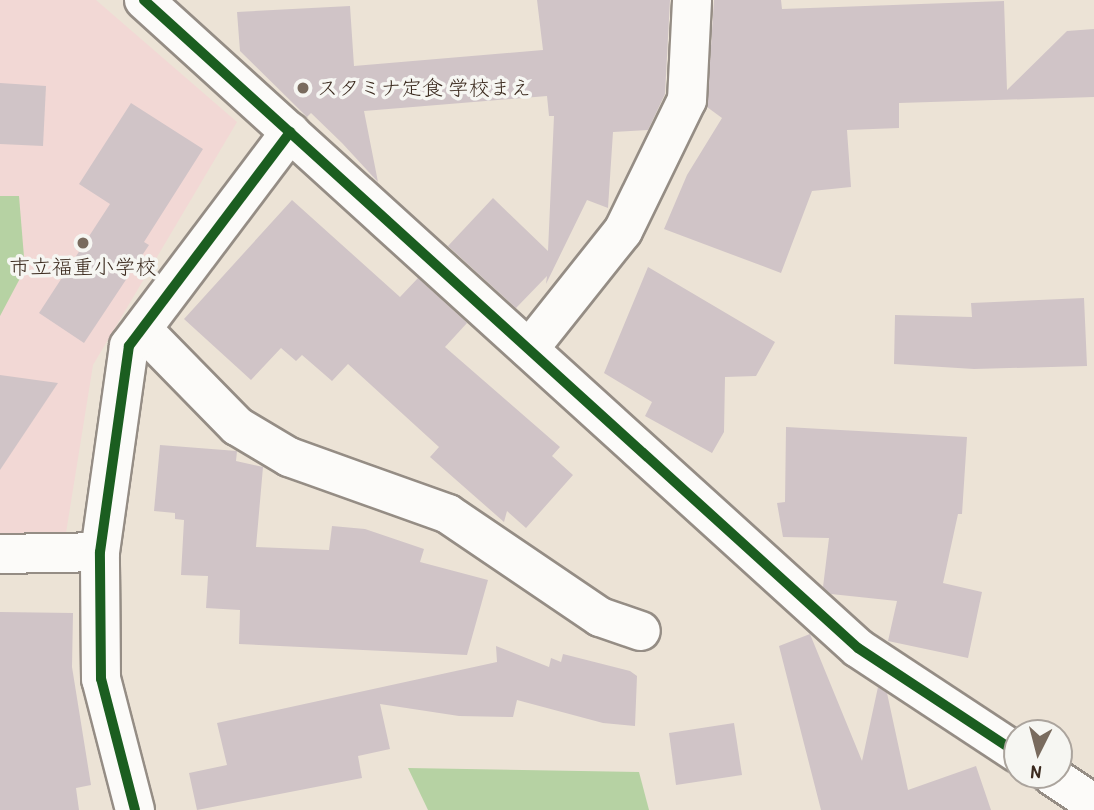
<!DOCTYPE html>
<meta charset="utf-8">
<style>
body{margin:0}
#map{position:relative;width:1094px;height:810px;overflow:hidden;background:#ece3d6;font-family:"Patrick Hand","Klee One",sans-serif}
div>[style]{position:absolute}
.built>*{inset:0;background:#f2d8d5}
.green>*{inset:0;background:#b6d2a3}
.building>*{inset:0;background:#d0c4c7}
.roads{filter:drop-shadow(2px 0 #958d85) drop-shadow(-2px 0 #958d85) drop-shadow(0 2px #958d85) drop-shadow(0 -2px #958d85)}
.minor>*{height:38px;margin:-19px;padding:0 19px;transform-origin:19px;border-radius:19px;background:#fcfbf9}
.cycleway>*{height:10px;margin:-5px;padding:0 5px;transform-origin:5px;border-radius:5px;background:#1b5e20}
.dots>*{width:19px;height:19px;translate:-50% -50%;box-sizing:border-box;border:4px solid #f6f6f2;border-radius:50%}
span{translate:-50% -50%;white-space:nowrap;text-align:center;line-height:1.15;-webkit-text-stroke:7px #f6f6f2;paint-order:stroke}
.poi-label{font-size:21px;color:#3b2a1e}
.left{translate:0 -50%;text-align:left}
.north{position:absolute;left:1003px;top:719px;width:70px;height:70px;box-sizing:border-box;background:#f6f6f2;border:2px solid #aba49d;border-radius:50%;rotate:186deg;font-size:19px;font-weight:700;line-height:28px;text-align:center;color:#3b2a1e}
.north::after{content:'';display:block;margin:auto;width:24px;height:32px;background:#796b5e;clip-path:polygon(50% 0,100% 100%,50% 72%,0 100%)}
</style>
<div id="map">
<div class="built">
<i style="clip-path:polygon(0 0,96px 0,237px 122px,93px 365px,66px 533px,0 535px)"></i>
</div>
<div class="green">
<i style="clip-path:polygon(0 196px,19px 196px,25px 269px,0 316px)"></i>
<i style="clip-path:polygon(408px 768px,639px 772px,649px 810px,428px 810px)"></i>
</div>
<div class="building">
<i style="clip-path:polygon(537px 0,670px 0,665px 94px,648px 130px,613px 132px,608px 208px,587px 200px,546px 284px,547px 276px,516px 308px,448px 246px,493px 198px,548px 251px,554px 116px,549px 116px,547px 96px,364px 111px,378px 182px,342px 143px,311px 113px,307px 117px,240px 51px,237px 12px,350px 6px,354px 66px,543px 50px)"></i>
<i style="clip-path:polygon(714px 0,781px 0,782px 9px,1004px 1px,1007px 90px,1067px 31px,1094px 29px,1094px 97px,899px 103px,899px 128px,847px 130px,851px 187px,812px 191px,781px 273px,664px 229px,687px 175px,722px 118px,707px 107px)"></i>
<i style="clip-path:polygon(0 83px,46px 86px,43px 146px,0 144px)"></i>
<i style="clip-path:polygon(131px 103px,203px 149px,144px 242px,149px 245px,84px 343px,39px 313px,110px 204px,79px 184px)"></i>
<i style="clip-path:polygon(292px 200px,400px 297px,418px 278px,467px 323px,445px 347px,560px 447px,552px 456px,573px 475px,526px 528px,507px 511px,504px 522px,430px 457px,439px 447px,348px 364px,332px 381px,302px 355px,296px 361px,281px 348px,251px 380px,184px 319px)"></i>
<i style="clip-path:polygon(648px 267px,775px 342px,756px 376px,725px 377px,724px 432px,712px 453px,645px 416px,652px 402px,604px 373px)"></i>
<i style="clip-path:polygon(1084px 298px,1087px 366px,974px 369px,894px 364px,895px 315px,972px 317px,971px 303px)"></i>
<i style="clip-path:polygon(0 375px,58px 383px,0 470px)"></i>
<i style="clip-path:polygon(786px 427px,967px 437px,962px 514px,958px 514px,943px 583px,982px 592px,968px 658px,888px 641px,897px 601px,831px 594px,823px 587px,829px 538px,783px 537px,777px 503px,785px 502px)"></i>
<i style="clip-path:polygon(160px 445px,237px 451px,236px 461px,263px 467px,256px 547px,329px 550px,332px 526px,365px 529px,424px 549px,420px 562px,488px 580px,467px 655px,239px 644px,240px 610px,206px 608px,208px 576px,181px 575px,184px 520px,175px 519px,175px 513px,154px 511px)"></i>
<i style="clip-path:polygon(0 612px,73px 613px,72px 667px,91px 785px,76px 788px,79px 810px,0 810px)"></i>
<i style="clip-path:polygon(810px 634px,862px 761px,878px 687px,887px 693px,908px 790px,976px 766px,991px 810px,821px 810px,779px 646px)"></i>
<i style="clip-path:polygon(496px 646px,549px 667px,551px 658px,561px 662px,563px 654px,630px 671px,637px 676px,635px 726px,603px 723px,517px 700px,513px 717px,459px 716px,380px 704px,390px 749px,358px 756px,362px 778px,197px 810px,189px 773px,227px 765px,217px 723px,497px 662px)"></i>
<i style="clip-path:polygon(734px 723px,742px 775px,676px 785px,669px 733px)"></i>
</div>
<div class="roads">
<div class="minor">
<i style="left:144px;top:0;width:964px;rotate:42.23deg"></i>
<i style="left:858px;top:648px;width:191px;rotate:33.4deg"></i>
<i style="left:142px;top:329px;width:136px;rotate:45.6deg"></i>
<i style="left:237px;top:426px;width:61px;rotate:30.8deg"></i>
<i style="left:289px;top:457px;width:169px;rotate:19.7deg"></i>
<i style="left:448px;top:514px;width:184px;rotate:34.1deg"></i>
<i style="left:600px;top:617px;width:43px;rotate:18.9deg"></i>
<i style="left:529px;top:349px;width:151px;rotate:-51.5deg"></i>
<i style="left:623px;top:231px;width:146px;rotate:-64deg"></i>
<i style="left:687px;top:100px;width:100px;rotate:-87.1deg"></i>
<i style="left:0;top:554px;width:100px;rotate:-1.1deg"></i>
<i style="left:1051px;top:775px;width:52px;rotate:34deg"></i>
<i style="left:135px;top:810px;width:135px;rotate:-104.5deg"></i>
<i style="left:101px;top:679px;width:127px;rotate:-90.5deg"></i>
<i style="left:100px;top:552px;width:208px;rotate:-82deg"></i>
<i style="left:129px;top:346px;width:268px;rotate:-53deg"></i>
</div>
</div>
<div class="cycleway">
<i style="left:144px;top:0;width:964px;rotate:42.23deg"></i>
<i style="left:858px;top:648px;width:191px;rotate:33.4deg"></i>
<i style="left:135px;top:810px;width:135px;rotate:-104.5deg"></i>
<i style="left:101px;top:679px;width:127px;rotate:-90.5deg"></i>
<i style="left:100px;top:552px;width:208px;rotate:-82deg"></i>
<i style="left:129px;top:346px;width:268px;rotate:-53deg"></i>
</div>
<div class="dots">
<i style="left:303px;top:88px;background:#796b5e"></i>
<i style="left:83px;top:243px;background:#796b5e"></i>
</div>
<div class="poi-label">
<span class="left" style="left:317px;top:88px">スタミナ定食 学校まえ</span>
<span style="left:83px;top:267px">市立福重小学校</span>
</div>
<div class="north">N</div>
</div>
